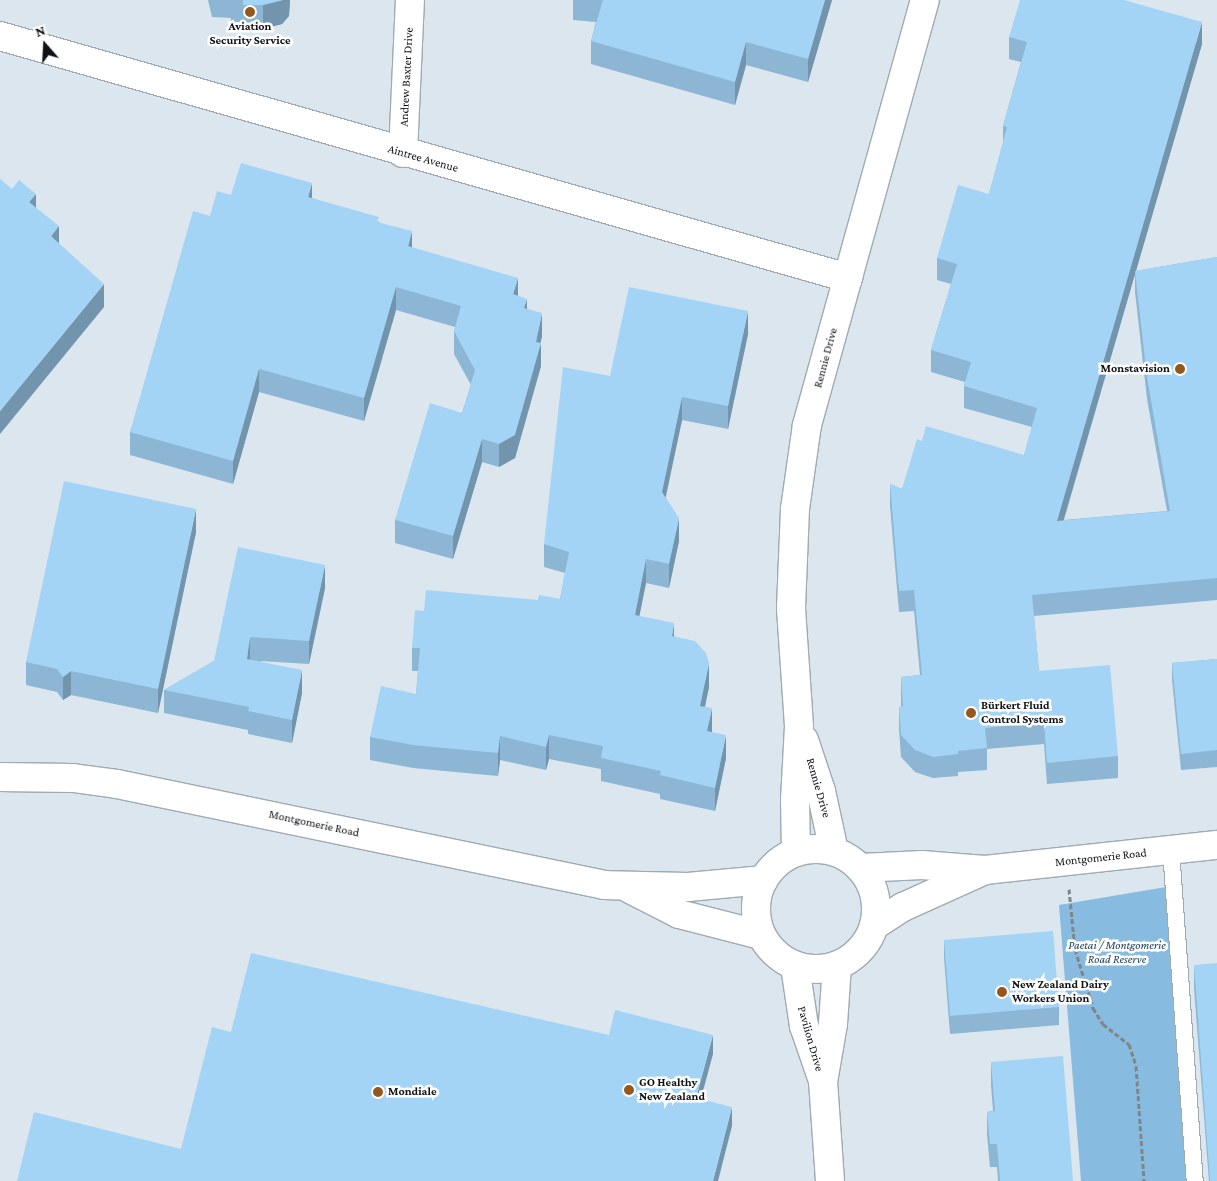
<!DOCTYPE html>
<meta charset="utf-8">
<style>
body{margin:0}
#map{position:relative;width:1217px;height:1181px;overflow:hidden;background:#dbe6ee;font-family:"Crimson Pro",serif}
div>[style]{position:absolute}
.green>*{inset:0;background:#87bbdf}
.path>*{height:3px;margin-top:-1.5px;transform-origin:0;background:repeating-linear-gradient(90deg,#7e858b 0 5px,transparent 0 7.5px)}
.roads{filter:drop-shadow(1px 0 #9faab1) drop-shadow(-1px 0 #9faab1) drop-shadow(0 1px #9faab1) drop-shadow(0 -1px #9faab1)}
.service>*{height:16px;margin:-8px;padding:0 8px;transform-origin:8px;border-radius:8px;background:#fff}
.minor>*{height:28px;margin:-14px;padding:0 14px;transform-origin:14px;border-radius:14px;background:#fff}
.tertiary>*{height:28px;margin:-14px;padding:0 14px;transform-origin:14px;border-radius:14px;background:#fff}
.tertiary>.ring{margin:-14px;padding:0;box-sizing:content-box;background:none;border:28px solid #fff;border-radius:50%}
.wall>*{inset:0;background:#8cb6d4}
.shaded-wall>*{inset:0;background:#7294ac}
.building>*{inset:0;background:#a3d4f6}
.dots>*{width:14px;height:14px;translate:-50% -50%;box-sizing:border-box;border:2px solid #fff;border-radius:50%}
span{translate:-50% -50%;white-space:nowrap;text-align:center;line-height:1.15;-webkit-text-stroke:5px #fff;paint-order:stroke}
.poi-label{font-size:12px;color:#0e1215;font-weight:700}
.right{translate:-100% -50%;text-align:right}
.left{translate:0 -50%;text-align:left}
.street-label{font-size:12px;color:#0e1215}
.park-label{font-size:12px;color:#163b52;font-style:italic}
.north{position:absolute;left:20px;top:20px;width:50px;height:50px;-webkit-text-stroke:4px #fff;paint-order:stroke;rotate:341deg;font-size:14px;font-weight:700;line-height:20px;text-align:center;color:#0e1215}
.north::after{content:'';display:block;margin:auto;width:18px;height:22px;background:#0e1215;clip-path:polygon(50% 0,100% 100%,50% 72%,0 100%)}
</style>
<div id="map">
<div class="green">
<i style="clip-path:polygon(1166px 887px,1186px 1181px,1081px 1181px,1059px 905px)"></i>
</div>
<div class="path">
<i style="left:1069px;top:889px;width:60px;rotate:84.3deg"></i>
<i style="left:1075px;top:949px;width:62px;rotate:73deg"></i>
<i style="left:1093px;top:1008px;width:19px;rotate:58deg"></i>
<i style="left:1103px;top:1024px;width:33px;rotate:38deg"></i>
<i style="left:1129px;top:1044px;width:23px;rotate:72deg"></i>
<i style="left:1136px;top:1066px;width:115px;rotate:86deg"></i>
</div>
<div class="roads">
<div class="service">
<i style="left:1171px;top:850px;width:332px;rotate:85.9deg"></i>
</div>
<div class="minor">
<i style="left:0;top:36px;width:882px;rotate:15.93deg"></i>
<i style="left:403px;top:153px;width:153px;rotate:-87.4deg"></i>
<i style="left:804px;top:740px;width:54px;rotate:71.6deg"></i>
<i style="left:821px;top:791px;width:61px;rotate:77.8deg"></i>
<i style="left:796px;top:852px;width:52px;rotate:-91.1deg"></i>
<i style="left:795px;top:800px;width:74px;rotate:-86.9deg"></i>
<i style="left:799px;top:726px;width:118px;rotate:-93.9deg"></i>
<i style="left:791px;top:608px;width:99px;rotate:-87.7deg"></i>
<i style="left:795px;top:509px;width:85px;rotate:-81.9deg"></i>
<i style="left:807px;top:425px;width:441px;rotate:-74.5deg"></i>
<i style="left:795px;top:966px;width:61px;rotate:81.5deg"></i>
<i style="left:804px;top:1026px;width:55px;rotate:70.9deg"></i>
<i style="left:830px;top:1181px;width:99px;rotate:-94deg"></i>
<i style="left:823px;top:1082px;width:59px;rotate:-80.2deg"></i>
<i style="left:833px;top:1024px;width:58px;rotate:-86.1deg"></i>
</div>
<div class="tertiary">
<i style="left:0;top:777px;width:73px;rotate:0.8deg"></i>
<i style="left:73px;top:778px;width:44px;rotate:7.8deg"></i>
<i style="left:117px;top:784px;width:497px;rotate:11.7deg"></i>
<i style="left:604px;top:885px;width:84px;rotate:1.4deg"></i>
<i style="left:688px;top:887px;width:76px;rotate:-5.3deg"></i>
<i class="ring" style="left:756px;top:849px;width:92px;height:92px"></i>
<i style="left:861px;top:868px;width:61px;rotate:-2.8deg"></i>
<i style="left:922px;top:865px;width:63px;rotate:4.5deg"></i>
<i style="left:985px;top:870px;width:233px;rotate:-6.2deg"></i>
<i style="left:630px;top:889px;width:55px;rotate:27deg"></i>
<i style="left:679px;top:914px;width:85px;rotate:14.4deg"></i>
<i style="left:875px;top:925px;width:33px;rotate:-33deg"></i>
<i style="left:903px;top:907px;width:90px;rotate:-24.3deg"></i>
</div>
</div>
<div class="wall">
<i style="clip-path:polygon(208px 0,290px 0,289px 16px,282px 24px,263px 29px,243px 28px,243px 22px,231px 22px,231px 18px,212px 17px)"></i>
<i style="clip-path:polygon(573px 0,832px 0,808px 82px,746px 65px,735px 105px,591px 64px,591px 41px,596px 22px,573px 20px)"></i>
<i style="clip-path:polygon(evenodd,1009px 37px,1202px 44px,1136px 271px,1217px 257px,1217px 600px,1034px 616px,1039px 671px,1118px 756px,1118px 778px,1047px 784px,1044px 744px,987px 749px,987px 770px,958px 772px,958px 776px,933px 778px,915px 772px,901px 757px,899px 729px,899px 707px,901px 707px,901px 677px,920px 675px,914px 611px,899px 612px,890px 506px,890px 484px,902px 489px,922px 441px,1024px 455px,1032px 427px,964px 408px,964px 386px,965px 382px,931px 372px,931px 350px,951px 284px,937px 280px,937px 258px,989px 194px,1003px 143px,1003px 126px,1021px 62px,1009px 59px,1009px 37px,1135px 274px,1135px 292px,1147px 399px,1167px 511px,1064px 520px,1135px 274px)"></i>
<i style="clip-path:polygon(231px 195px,312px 198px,379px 222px,412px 248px,518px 296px,527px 309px,542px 336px,540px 343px,541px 366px,515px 458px,499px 467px,482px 462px,453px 559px,395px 543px,395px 520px,462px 413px,471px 385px,454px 354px,454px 331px,455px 327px,396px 310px,364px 421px,259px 392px,233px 484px,130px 455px,130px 432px,210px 216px)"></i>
<i style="clip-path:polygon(748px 334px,728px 429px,682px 420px,665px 497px,679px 541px,669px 588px,646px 583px,639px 616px,674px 636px,709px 687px,705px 707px,712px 732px,726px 758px,715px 811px,660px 799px,660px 794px,601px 781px,601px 769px,549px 759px,546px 770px,500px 760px,498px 776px,413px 768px,370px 760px,370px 737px,416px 694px,418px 671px,412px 671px,412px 648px,424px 611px,538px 600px,560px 599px,565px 573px,544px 567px,544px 544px,610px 376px)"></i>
<i style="clip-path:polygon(196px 532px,158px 713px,71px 695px,63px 700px,57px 692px,26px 685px,26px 662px)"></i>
<i style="clip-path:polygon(325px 588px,309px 664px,260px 661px,302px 693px,292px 743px,248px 734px,248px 730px,164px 713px,164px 690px,214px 661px)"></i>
<i style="clip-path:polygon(1217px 659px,1217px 767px,1181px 770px,1172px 680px,1172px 663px)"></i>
<i style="clip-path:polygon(944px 940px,1059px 1007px,1059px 1025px,950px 1034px,944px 958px)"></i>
<i style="clip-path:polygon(1194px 965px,1217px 1181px,1209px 1181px,1194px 988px)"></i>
<i style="clip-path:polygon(991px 1062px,1073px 1181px,998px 1181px,997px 1167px,990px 1167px,987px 1135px,987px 1112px,993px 1111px,991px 1085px)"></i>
</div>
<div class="shaded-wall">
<i style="clip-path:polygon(283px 0,290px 0,289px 16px,282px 24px,263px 29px,263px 5px)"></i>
<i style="clip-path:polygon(825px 0,832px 0,808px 82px,808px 59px)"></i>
<i style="clip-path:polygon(1202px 22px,1202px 44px,1057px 542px,1057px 521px)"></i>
<i style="clip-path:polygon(746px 42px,746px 65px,735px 105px,735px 82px)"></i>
<i style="clip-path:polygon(312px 183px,312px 206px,308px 197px)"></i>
<i style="clip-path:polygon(36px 194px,36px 217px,29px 202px)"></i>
<i style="clip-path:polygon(59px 226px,59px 250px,51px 236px)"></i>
<i style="clip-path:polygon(412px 231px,412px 255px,408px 246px)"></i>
<i style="clip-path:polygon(518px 278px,518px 301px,513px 294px)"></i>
<i style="clip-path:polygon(104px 284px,104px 307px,0 434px,0 411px)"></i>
<i style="clip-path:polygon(396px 287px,396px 310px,364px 421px,364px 398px)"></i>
<i style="clip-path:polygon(527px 299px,527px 322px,524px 308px)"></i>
<i style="clip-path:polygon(748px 311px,748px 334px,728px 429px,728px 406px)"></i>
<i style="clip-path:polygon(542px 313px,542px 336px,539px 351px,541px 343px,541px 366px,515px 458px,499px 467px,499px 444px,536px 342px)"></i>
<i style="clip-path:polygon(259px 369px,259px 392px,233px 484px,233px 461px)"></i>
<i style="clip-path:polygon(682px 397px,682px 420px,662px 515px,662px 492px)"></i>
<i style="clip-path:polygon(482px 439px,482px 462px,453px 559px,453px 536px)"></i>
<i style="clip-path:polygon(196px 509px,196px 532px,158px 713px,158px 689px)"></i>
<i style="clip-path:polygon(679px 518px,679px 541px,669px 588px,669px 564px)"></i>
<i style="clip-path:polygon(646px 559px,646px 583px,635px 638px,635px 615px)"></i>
<i style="clip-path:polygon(325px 565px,325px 588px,309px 664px,309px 641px)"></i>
<i style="clip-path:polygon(674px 623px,674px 646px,672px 636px)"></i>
<i style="clip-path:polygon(250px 637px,250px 661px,247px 659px)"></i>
<i style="clip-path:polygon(709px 663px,709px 687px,700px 729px,700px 706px)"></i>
<i style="clip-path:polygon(302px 670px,302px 693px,292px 743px,292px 720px)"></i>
<i style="clip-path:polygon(71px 671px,71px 695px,63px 700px,63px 677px)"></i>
<i style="clip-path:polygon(712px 708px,712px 731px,707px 754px,707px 731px)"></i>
<i style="clip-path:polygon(549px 735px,549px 759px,546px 770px,546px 747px)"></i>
<i style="clip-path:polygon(726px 735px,726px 758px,715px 811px,715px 788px)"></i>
<i style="clip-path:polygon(500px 736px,500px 760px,498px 776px,498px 753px)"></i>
<i style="clip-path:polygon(713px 1035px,713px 1054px,696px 1117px,696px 1098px)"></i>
<i style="clip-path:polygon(732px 1107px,732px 1126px,718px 1181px,713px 1181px)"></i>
</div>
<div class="building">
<i style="clip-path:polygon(243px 0,283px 0,263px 5px,243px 5px)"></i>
<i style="clip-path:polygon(603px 0,825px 0,808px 59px,746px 42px,735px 82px,591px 41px)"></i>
<i style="clip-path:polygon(1020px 0,1124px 0,1202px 22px,1057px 521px,1170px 511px,1147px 377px,1135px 271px,1217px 257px,1217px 578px,1032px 595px,1039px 671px,1110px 665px,1118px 756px,1047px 763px,1044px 722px,985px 728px,987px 748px,958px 751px,958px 754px,933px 757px,915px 750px,901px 735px,899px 707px,903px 706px,901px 677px,922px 675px,914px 590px,899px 591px,890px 484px,902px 489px,917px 439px,922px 441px,926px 426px,1024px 455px,1037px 408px,964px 386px,971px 362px,931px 350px,957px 264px,937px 258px,958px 185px,989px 194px,1007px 127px,1003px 126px,1027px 42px,1009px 37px)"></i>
<i style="clip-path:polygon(241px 163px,312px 183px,308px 197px,379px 217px,377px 222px,412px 231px,408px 246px,518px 278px,513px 294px,527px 299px,524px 308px,542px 313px,536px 342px,541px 343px,515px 435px,499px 444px,482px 439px,453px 536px,395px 520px,430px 403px,462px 413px,475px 370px,454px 331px,461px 306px,396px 287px,364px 398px,259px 369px,233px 461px,130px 432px,193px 211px,210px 216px,217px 191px,231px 195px)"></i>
<i style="clip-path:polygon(0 179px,12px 189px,19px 180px,36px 194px,29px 202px,59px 226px,51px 236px,104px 284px,0 411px)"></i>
<i style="clip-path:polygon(629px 287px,748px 311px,728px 406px,682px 397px,662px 492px,679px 518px,669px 564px,646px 559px,635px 615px,674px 623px,672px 636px,695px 641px,706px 653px,709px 663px,700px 706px,712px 708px,707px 731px,726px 735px,715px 788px,660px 775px,661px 771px,601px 758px,603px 746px,549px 735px,546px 747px,500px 736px,498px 753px,413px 745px,370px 737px,381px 686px,416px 694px,420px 648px,412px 648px,415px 610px,424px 611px,426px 590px,538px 600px,539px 595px,560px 599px,569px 552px,544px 544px,563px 367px,610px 376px)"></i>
<i style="clip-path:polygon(64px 481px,196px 509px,158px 689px,71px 671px,63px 677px,57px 669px,26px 662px)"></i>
<i style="clip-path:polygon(238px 547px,325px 565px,309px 641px,250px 637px,247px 659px,302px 670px,292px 720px,248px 711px,249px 707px,164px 690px,214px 661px)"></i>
<i style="clip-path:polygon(1217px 659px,1217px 750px,1181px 754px,1172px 663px)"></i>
<i style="clip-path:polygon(1053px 931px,1059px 1007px,950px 1016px,944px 940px)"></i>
<i style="clip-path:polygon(251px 953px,609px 1035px,615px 1010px,713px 1035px,696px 1098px,732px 1107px,713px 1181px,17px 1181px,34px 1112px,181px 1149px,212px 1027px,231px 1032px)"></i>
<i style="clip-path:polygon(1217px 963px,1217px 1181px,1210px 1181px,1194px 965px)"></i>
<i style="clip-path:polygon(1063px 1056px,1073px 1181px,1000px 1181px,997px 1144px,990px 1144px,987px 1112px,995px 1111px,991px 1062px)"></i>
</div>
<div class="dots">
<i style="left:250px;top:12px;background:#95571c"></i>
<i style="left:1180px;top:369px;background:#95571c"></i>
<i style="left:971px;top:713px;background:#95571c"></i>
<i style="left:1002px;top:992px;background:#95571c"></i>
<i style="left:629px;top:1090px;background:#95571c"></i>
<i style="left:378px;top:1092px;background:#95571c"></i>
</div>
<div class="poi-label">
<span style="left:250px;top:34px">Aviation<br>Security Service</span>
<span class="right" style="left:1170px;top:369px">Monstavision</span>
<span class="left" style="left:981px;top:713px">Bürkert Fluid<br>Control Systems</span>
<span class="left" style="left:1012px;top:992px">New Zealand Dairy<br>Workers Union</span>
<span class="left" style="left:639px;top:1090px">GO Healthy<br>New Zealand</span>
<span class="left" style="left:388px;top:1092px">Mondiale</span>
</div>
<div class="street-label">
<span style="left:407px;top:77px;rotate:-87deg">Andrew Baxter Drive</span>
<span style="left:423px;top:159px;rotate:16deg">Aintree Avenue</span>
<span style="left:826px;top:358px;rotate:-75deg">Rennie Drive</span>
<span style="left:818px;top:788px;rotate:74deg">Rennie Drive</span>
<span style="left:314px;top:824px;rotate:12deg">Montgomerie Road</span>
<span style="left:1101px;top:858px;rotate:-6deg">Montgomerie Road</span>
<span style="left:810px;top:1039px;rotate:74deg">Pavilion Drive</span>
</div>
<div class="park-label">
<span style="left:1117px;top:953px">Paetai / Montgomerie<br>Road Reserve</span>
</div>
<div class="north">N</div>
</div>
